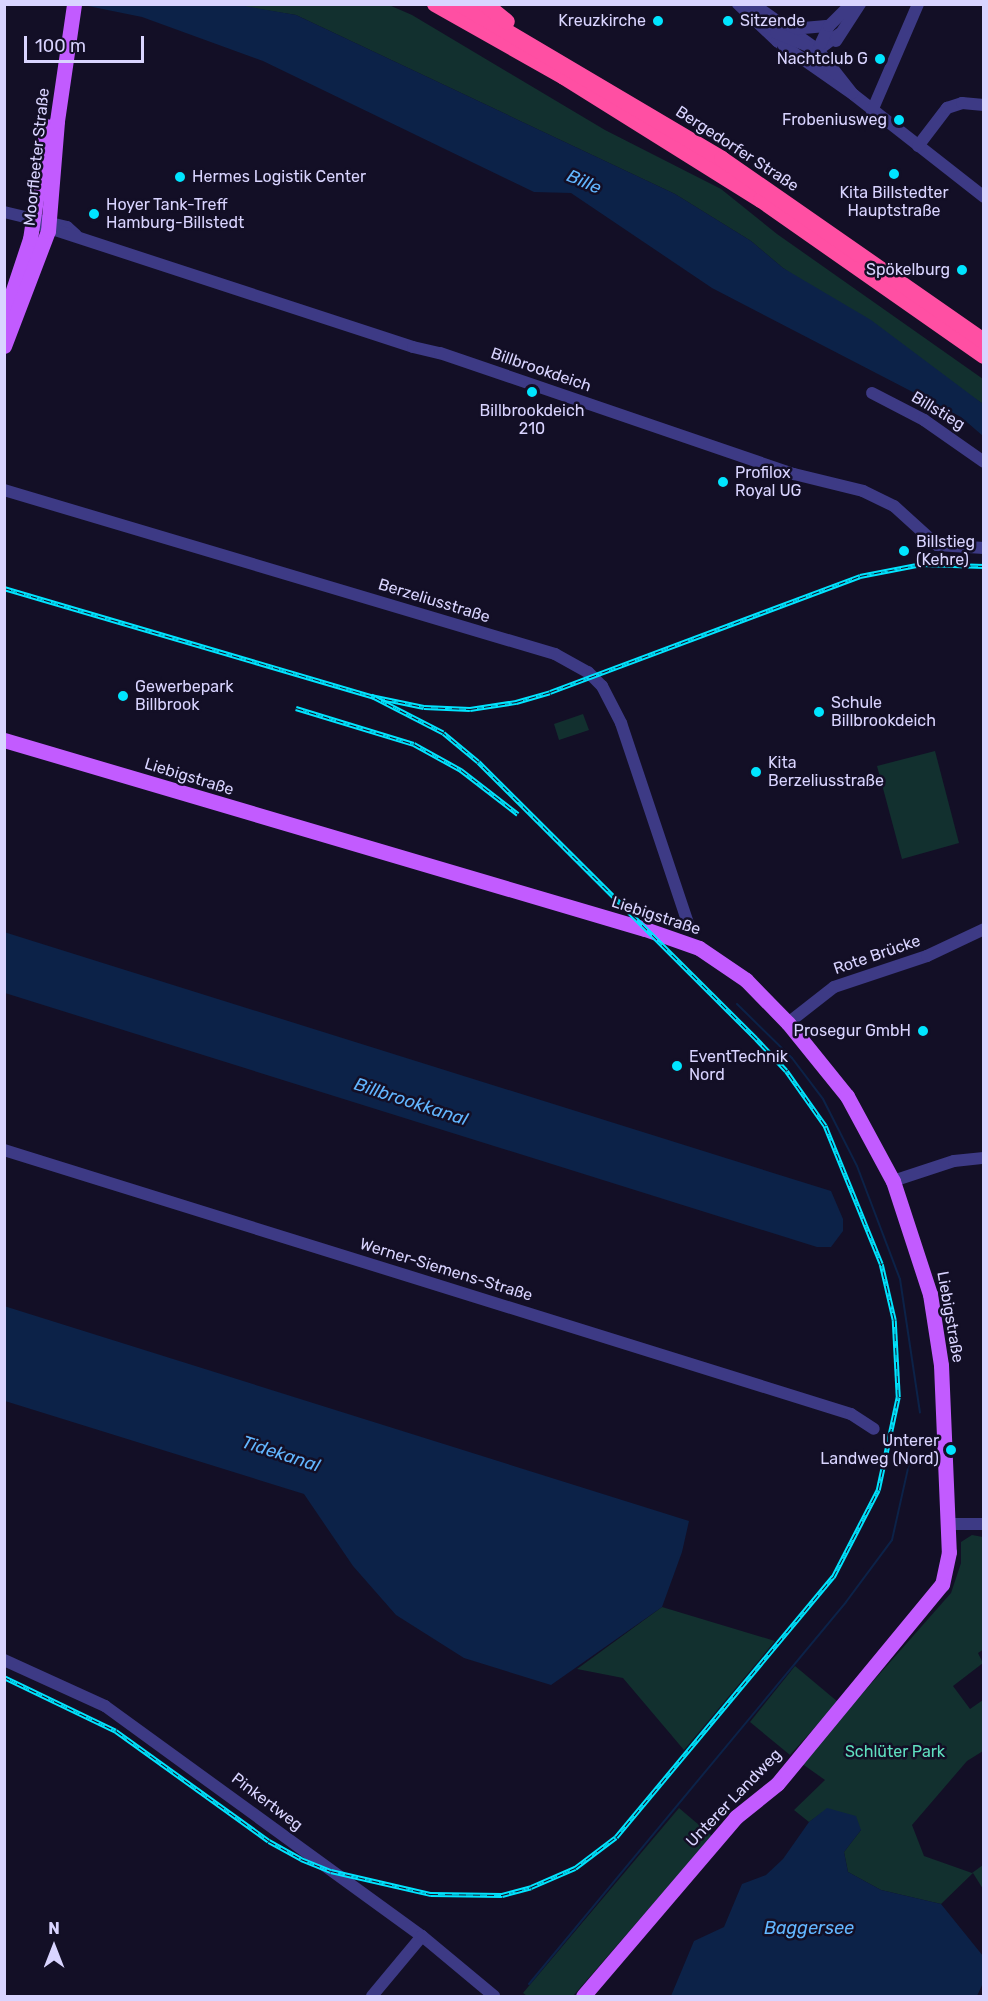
<!DOCTYPE html>
<meta charset="utf-8">
<style>
body{margin:0}
#map{position:relative;width:988px;height:2001px;overflow:hidden;background:#130f26;font-family:Rubik,sans-serif}
div>[style]{position:absolute}
.green>*{inset:0;background:#12302f}
.water>*{inset:0;background:#0c2248}
.stream>*{height:2px;margin:-1px;padding:0 1px;transform-origin:1px;border-radius:1px;background:#0c2248}
.minor>*{height:12px;margin:-6px;padding:0 6px;transform-origin:6px;border-radius:6px;background:#3d3a85}
.major>*{height:15px;margin:-7.5px;padding:0 7.5px;transform-origin:7.5px;border-radius:7.5px;background:#c25bff}
.highway>*{height:16px;margin:-8px;padding:0 8px;transform-origin:8px;border-radius:8px;background:#ff4fa3}
.rail>*{height:4.5px;margin-top:-2.25px;transform-origin:0;background:repeating-linear-gradient(90deg,#130f26 0 7px,#00e5ff 0 14px);box-sizing:border-box;border-block:2px solid #00e5ff}
.dots>*{width:16px;height:16px;translate:-50% -50%;box-sizing:border-box;border:3px solid #130f26;border-radius:50%}
span{translate:-50% -50%;white-space:nowrap;text-align:center;line-height:1.15;-webkit-text-stroke:5px #130f26;paint-order:stroke}
.poi-label{font-size:16px;color:#d9d4ff}
.right{translate:-100% -50%;text-align:right}
.left{translate:0 -50%;text-align:left}
.street-label{font-size:16px;color:#d9d4ff}
.park-label{font-size:16px;color:#5fe0c0}
.water-label{font-size:18px;color:#62b6ff;font-style:italic}
.frame{position:absolute;inset:0;border:6px solid #d9d4ff;pointer-events:none}
.north{position:absolute;left:24px;top:1917px;width:60px;height:60px;-webkit-text-stroke:4px #130f26;paint-order:stroke;rotate:0deg;font-size:16px;font-weight:700;line-height:24px;text-align:center;color:#d9d4ff}
.north::after{content:'';display:block;margin:auto;width:21px;height:27px;background:#d9d4ff;clip-path:polygon(50% 0,100% 100%,50% 72%,0 100%)}
.scale{position:absolute;left:24px;top:36px;width:120px;height:27px;box-sizing:border-box;border:3px solid #d9d4ff;border-top:0;padding-left:8px;font-size:18px;line-height:21px;white-space:nowrap;color:#d9d4ff;-webkit-text-stroke:4px #130f26;paint-order:stroke}
</style>
<div id="map">
<div class="green">
<i style="clip-path:polygon(234px 5px,389px 5px,412px 15px,605px 130px,721px 189px,777px 234px,983px 379px,983px 404px,783px 268px,751px 241px,675px 194px,296px 15px)"></i>
<i style="clip-path:polygon(583px 714px,589px 730px,559px 740px,554px 724px)"></i>
<i style="clip-path:polygon(935px 751px,959px 843px,902px 859px,877px 766px)"></i>
<i style="clip-path:polygon(972px 1535px,983px 1537px,984px 1649px,978px 1653px,983px 1663px,953px 1686px,970px 1709px,983px 1700px,983px 1751px,967px 1761px,912px 1825px,924px 1856px,972px 1873px,983px 1865px,983px 1889px,973px 1873px,941px 1904px,881px 1890px,848px 1872px,844px 1852px,861px 1830px,827px 1809px,809px 1822px,794px 1810px,825px 1780px,801px 1763px,951px 1593px,961px 1563px,961px 1542px)"></i>
<i style="clip-path:polygon(662px 1607px,775px 1641px,684px 1750px,623px 1678px,577px 1669px)"></i>
<i style="clip-path:polygon(795px 1666px,838px 1702px,790px 1755px,750px 1722px)"></i>
<i style="clip-path:polygon(679px 1808px,712px 1836px,573px 1996px,527px 1996px,523px 1993px)"></i>
</div>
<div class="water">
<i style="clip-path:polygon(233px 4px,296px 15px,675px 194px,751px 241px,783px 268px,871px 320px,983px 404px,983px 436px,961px 417px,712px 288px,571px 193px,534px 192px,263px 61px,142px 17px,83px 5px)"></i>
<i style="clip-path:polygon(4px 932px,831px 1191px,843px 1219px,843px 1231px,831px 1247px,817px 1247px,5px 993px)"></i>
<i style="clip-path:polygon(4px 1306px,689px 1521px,682px 1552px,662px 1607px,551px 1685px,464px 1658px,396px 1615px,353px 1566px,304px 1494px,5px 1401px)"></i>
<i style="clip-path:polygon(827px 1808px,856px 1816px,861px 1830px,844px 1852px,848px 1872px,881px 1890px,941px 1904px,983px 1956px,983px 1983px,977px 1996px,671px 1996px,694px 1941px,724px 1927px,742px 1884px,766px 1875px,783px 1859px,809px 1822px)"></i>
</div>
<div class="stream">
<i style="left:737px;top:1004px;width:77px;rotate:44.5deg"></i>
<i style="left:792px;top:1058px;width:51px;rotate:52.9deg"></i>
<i style="left:823px;top:1099px;width:75px;rotate:63.1deg"></i>
<i style="left:857px;top:1166px;width:121px;rotate:69.2deg"></i>
<i style="left:900px;top:1279px;width:135px;rotate:81.5deg"></i>
<i style="left:529px;top:1984px;width:496px;rotate:-50.3deg"></i>
<i style="left:846px;top:1602px;width:77px;rotate:-53.4deg"></i>
<i style="left:892px;top:1540px;width:87px;rotate:-77.4deg"></i>
</div>
<div class="minor">
<i style="left:738px;top:4px;width:54px;rotate:43.5deg"></i>
<i style="left:777px;top:41px;width:94px;rotate:35deg"></i>
<i style="left:854px;top:95px;width:165px;rotate:38.1deg"></i>
<i style="left:753px;top:4px;width:80px;rotate:35.3deg"></i>
<i style="left:818px;top:50px;width:55px;rotate:51.7deg"></i>
<i style="left:792px;top:29px;width:37px;rotate:-5deg"></i>
<i style="left:776px;top:33px;width:45px;rotate:22deg"></i>
<i style="left:818px;top:50px;width:26px;rotate:-37deg"></i>
<i style="left:836px;top:41px;width:44px;rotate:-57deg"></i>
<i style="left:820px;top:45px;width:21px;rotate:-65deg"></i>
<i style="left:829px;top:26px;width:31px;rotate:-45deg"></i>
<i style="left:872px;top:111px;width:116px;rotate:-66.7deg"></i>
<i style="left:918px;top:146px;width:48px;rotate:-52.7deg"></i>
<i style="left:947px;top:108px;width:16px;rotate:-18deg"></i>
<i style="left:962px;top:103px;width:22px;rotate:5deg"></i>
<i style="left:4px;top:212px;width:65px;rotate:13.4deg"></i>
<i style="left:67px;top:227px;width:12px;rotate:42deg"></i>
<i style="left:43px;top:226px;width:389px;rotate:18.1deg"></i>
<i style="left:413px;top:347px;width:28px;rotate:13deg"></i>
<i style="left:440px;top:353px;width:374px;rotate:18.9deg"></i>
<i style="left:794px;top:474px;width:71px;rotate:13.8deg"></i>
<i style="left:863px;top:491px;width:34px;rotate:26deg"></i>
<i style="left:894px;top:506px;width:58px;rotate:42.2deg"></i>
<i style="left:937px;top:545px;width:47px;rotate:3.7deg"></i>
<i style="left:872px;top:393px;width:59px;rotate:27.4deg"></i>
<i style="left:924px;top:420px;width:73px;rotate:35deg"></i>
<i style="left:4px;top:490px;width:575px;rotate:16.58deg"></i>
<i style="left:555px;top:654px;width:38px;rotate:29deg"></i>
<i style="left:588px;top:672px;width:20px;rotate:45deg"></i>
<i style="left:602px;top:686px;width:42px;rotate:62.8deg"></i>
<i style="left:621px;top:723px;width:214px;rotate:71.5deg"></i>
<i style="left:788px;top:1023px;width:58px;rotate:-38deg"></i>
<i style="left:834px;top:987px;width:98px;rotate:-18.4deg"></i>
<i style="left:927px;top:956px;width:63px;rotate:-25.3deg"></i>
<i style="left:4px;top:1150px;width:887px;rotate:17.31deg"></i>
<i style="left:851px;top:1414px;width:27px;rotate:33deg"></i>
<i style="left:893px;top:1181px;width:64px;rotate:-18.2deg"></i>
<i style="left:954px;top:1161px;width:30px;rotate:-6deg"></i>
<i style="left:949px;top:1524px;width:35px"></i>
<i style="left:4px;top:1660px;width:111px;rotate:24.5deg"></i>
<i style="left:105px;top:1706px;width:392px;rotate:36deg"></i>
<i style="left:422px;top:1936px;width:94px;rotate:39.8deg"></i>
<i style="left:372px;top:1996px;width:78px;rotate:-50.2deg"></i>
</div>
<div class="major">
<i style="left:4px;top:317px;width:82px;rotate:-71.6deg"></i>
<i style="left:30px;top:239px;width:114px;rotate:-81.4deg"></i>
<i style="left:4px;top:346px;width:123px;rotate:-69.1deg"></i>
<i style="left:48px;top:231px;width:110px;rotate:-85.3deg"></i>
<i style="left:57px;top:121px;width:118px;rotate:-81.7deg"></i>
<i style="left:4px;top:740px;width:668px;rotate:16.43deg"></i>
<i style="left:645px;top:929px;width:57px;rotate:19.4deg"></i>
<i style="left:699px;top:948px;width:57px;rotate:34.2deg"></i>
<i style="left:746px;top:980px;width:60px;rotate:45.7deg"></i>
<i style="left:788px;top:1023px;width:94px;rotate:51.1deg"></i>
<i style="left:847px;top:1096px;width:97px;rotate:61.6deg"></i>
<i style="left:893px;top:1181px;width:119px;rotate:71.9deg"></i>
<i style="left:930px;top:1294px;width:72px;rotate:81.2deg"></i>
<i style="left:941px;top:1365px;width:187px;rotate:87.6deg"></i>
<i style="left:949px;top:1552px;width:33px;rotate:102deg"></i>
<i style="left:942px;top:1584px;width:259px;rotate:129.5deg"></i>
<i style="left:777px;top:1784px;width:53px;rotate:141.2deg"></i>
<i style="left:736px;top:1817px;width:235px;rotate:130.5deg"></i>
</div>
<div class="highway">
<i style="left:435px;top:4px;width:148px;rotate:29.5deg"></i>
<i style="left:564px;top:77px;width:232px;rotate:32deg"></i>
<i style="left:761px;top:200px;width:272px;rotate:35deg"></i>
<i style="left:460px;top:4px;width:304px;rotate:30.6deg"></i>
<i style="left:722px;top:159px;width:319px;rotate:34.8deg"></i>
<i style="left:485px;top:4px;width:28px;rotate:39deg"></i>
</div>
<div class="rail">
<i style="left:4px;top:588px;width:383px;rotate:16.4deg"></i>
<i style="left:371px;top:696px;width:54px;rotate:11.7deg"></i>
<i style="left:424px;top:707px;width:46px;rotate:2.5deg"></i>
<i style="left:470px;top:709px;width:47px;rotate:-8.7deg"></i>
<i style="left:516px;top:702px;width:35px;rotate:-16deg"></i>
<i style="left:550px;top:692px;width:331px;rotate:-20.5deg"></i>
<i style="left:860px;top:576px;width:63px;rotate:-11deg"></i>
<i style="left:922px;top:564px;width:62px;rotate:1.8deg"></i>
<i style="left:296px;top:708px;width:123px;rotate:17deg"></i>
<i style="left:414px;top:744px;width:54px;rotate:29deg"></i>
<i style="left:461px;top:770px;width:72px;rotate:37.7deg"></i>
<i style="left:4px;top:1677px;width:124px;rotate:25.7deg"></i>
<i style="left:116px;top:1731px;width:188px;rotate:35.7deg"></i>
<i style="left:269px;top:1841px;width:37px;rotate:29deg"></i>
<i style="left:301px;top:1859px;width:32px;rotate:22deg"></i>
<i style="left:331px;top:1871px;width:103px;rotate:13deg"></i>
<i style="left:431px;top:1894px;width:71px;rotate:0.8deg"></i>
<i style="left:502px;top:1895px;width:30px;rotate:-15deg"></i>
<i style="left:531px;top:1887px;width:48px;rotate:-23.4deg"></i>
<i style="left:575px;top:1868px;width:51px;rotate:-37.1deg"></i>
<i style="left:616px;top:1837px;width:339px;rotate:-50.2deg"></i>
<i style="left:833px;top:1577px;width:98px;rotate:-62.7deg"></i>
<i style="left:878px;top:1490px;width:95px;rotate:-77.9deg"></i>
<i style="left:898px;top:1397px;width:77px;rotate:-93deg"></i>
<i style="left:894px;top:1320px;width:57px;rotate:-103.1deg"></i>
<i style="left:881px;top:1264px;width:149px;rotate:-112.1deg"></i>
<i style="left:825px;top:1126px;width:67px;rotate:-125.3deg"></i>
<i style="left:786px;top:1071px;width:44px;rotate:-133.2deg"></i>
<i style="left:756px;top:1039px;width:392px;rotate:-135.1deg"></i>
<i style="left:478px;top:762px;width:45px;rotate:-140.4deg"></i>
<i style="left:443px;top:733px;width:81px;rotate:-152.8deg"></i>
</div>
<div class="dots">
<i style="left:658px;top:21px;background:#00e5ff"></i>
<i style="left:728px;top:21px;background:#00e5ff"></i>
<i style="left:880px;top:59px;background:#00e5ff"></i>
<i style="left:899px;top:120px;background:#00e5ff"></i>
<i style="left:894px;top:174px;background:#00e5ff"></i>
<i style="left:180px;top:177px;background:#00e5ff"></i>
<i style="left:94px;top:214px;background:#00e5ff"></i>
<i style="left:962px;top:270px;background:#00e5ff"></i>
<i style="left:532px;top:392px;background:#00e5ff"></i>
<i style="left:723px;top:482px;background:#00e5ff"></i>
<i style="left:904px;top:551px;background:#00e5ff"></i>
<i style="left:123px;top:696px;background:#00e5ff"></i>
<i style="left:819px;top:712px;background:#00e5ff"></i>
<i style="left:756px;top:772px;background:#00e5ff"></i>
<i style="left:923px;top:1031px;background:#00e5ff"></i>
<i style="left:677px;top:1066px;background:#00e5ff"></i>
<i style="left:951px;top:1450px;background:#00e5ff"></i>
</div>
<div class="poi-label">
<span class="right" style="left:646px;top:21px">Kreuzkirche</span>
<span class="left" style="left:740px;top:21px">Sitzende</span>
<span class="right" style="left:868px;top:59px">Nachtclub G</span>
<span class="right" style="left:887px;top:120px">Frobeniusweg</span>
<span class="left" style="left:192px;top:177px">Hermes Logistik Center</span>
<span style="left:894px;top:202px">Kita Billstedter<br>Hauptstraße</span>
<span class="left" style="left:106px;top:214px">Hoyer Tank-Treff<br>Hamburg-Billstedt</span>
<span class="right" style="left:950px;top:270px">Spökelburg</span>
<span style="left:532px;top:420px">Billbrookdeich<br>210</span>
<span class="left" style="left:735px;top:482px">Profilox<br>Royal UG</span>
<span class="left" style="left:916px;top:551px">Billstieg<br>(Kehre)</span>
<span class="left" style="left:135px;top:696px">Gewerbepark<br>Billbrook</span>
<span class="left" style="left:831px;top:712px">Schule<br>Billbrookdeich</span>
<span class="left" style="left:768px;top:772px">Kita<br>Berzeliusstraße</span>
<span class="right" style="left:911px;top:1031px">Prosegur GmbH</span>
<span class="left" style="left:689px;top:1066px">EventTechnik<br>Nord</span>
<span class="right" style="left:939px;top:1450px">Unterer<br>Landweg (Nord)</span>
</div>
<div class="street-label">
<span style="left:737px;top:149px;rotate:33deg">Bergedorfer Straße</span>
<span style="left:37px;top:157px;rotate:-84deg">Moorfleeter Straße</span>
<span style="left:541px;top:370px;rotate:19deg">Billbrookdeich</span>
<span style="left:938px;top:411px;rotate:31deg">Billstieg</span>
<span style="left:434px;top:601px;rotate:17deg">Berzeliusstraße</span>
<span style="left:189px;top:777px;rotate:17deg">Liebigstraße</span>
<span style="left:656px;top:916px;rotate:18deg">Liebigstraße</span>
<span style="left:877px;top:955px;rotate:-19deg">Rote Brücke</span>
<span style="left:446px;top:1270px;rotate:17deg">Werner-Siemens-Straße</span>
<span style="left:950px;top:1317px;rotate:80deg">Liebigstraße</span>
<span style="left:734px;top:1798px;rotate:-46deg">Unterer Landweg</span>
<span style="left:267px;top:1802px;rotate:37deg">Pinkertweg</span>
</div>
<div class="park-label">
<span style="left:895px;top:1752px">Schlüter Park</span>
</div>
<div class="water-label">
<span style="left:584px;top:182px;rotate:23deg">Bille</span>
<span style="left:411px;top:1102px;rotate:18deg">Billbrookkanal</span>
<span style="left:281px;top:1454px;rotate:18deg">Tidekanal</span>
<span style="left:809px;top:1928px">Baggersee</span>
</div>
<div class="frame"></div>
<div class="north">N</div>
<div class="scale">100 m</div>
</div>
